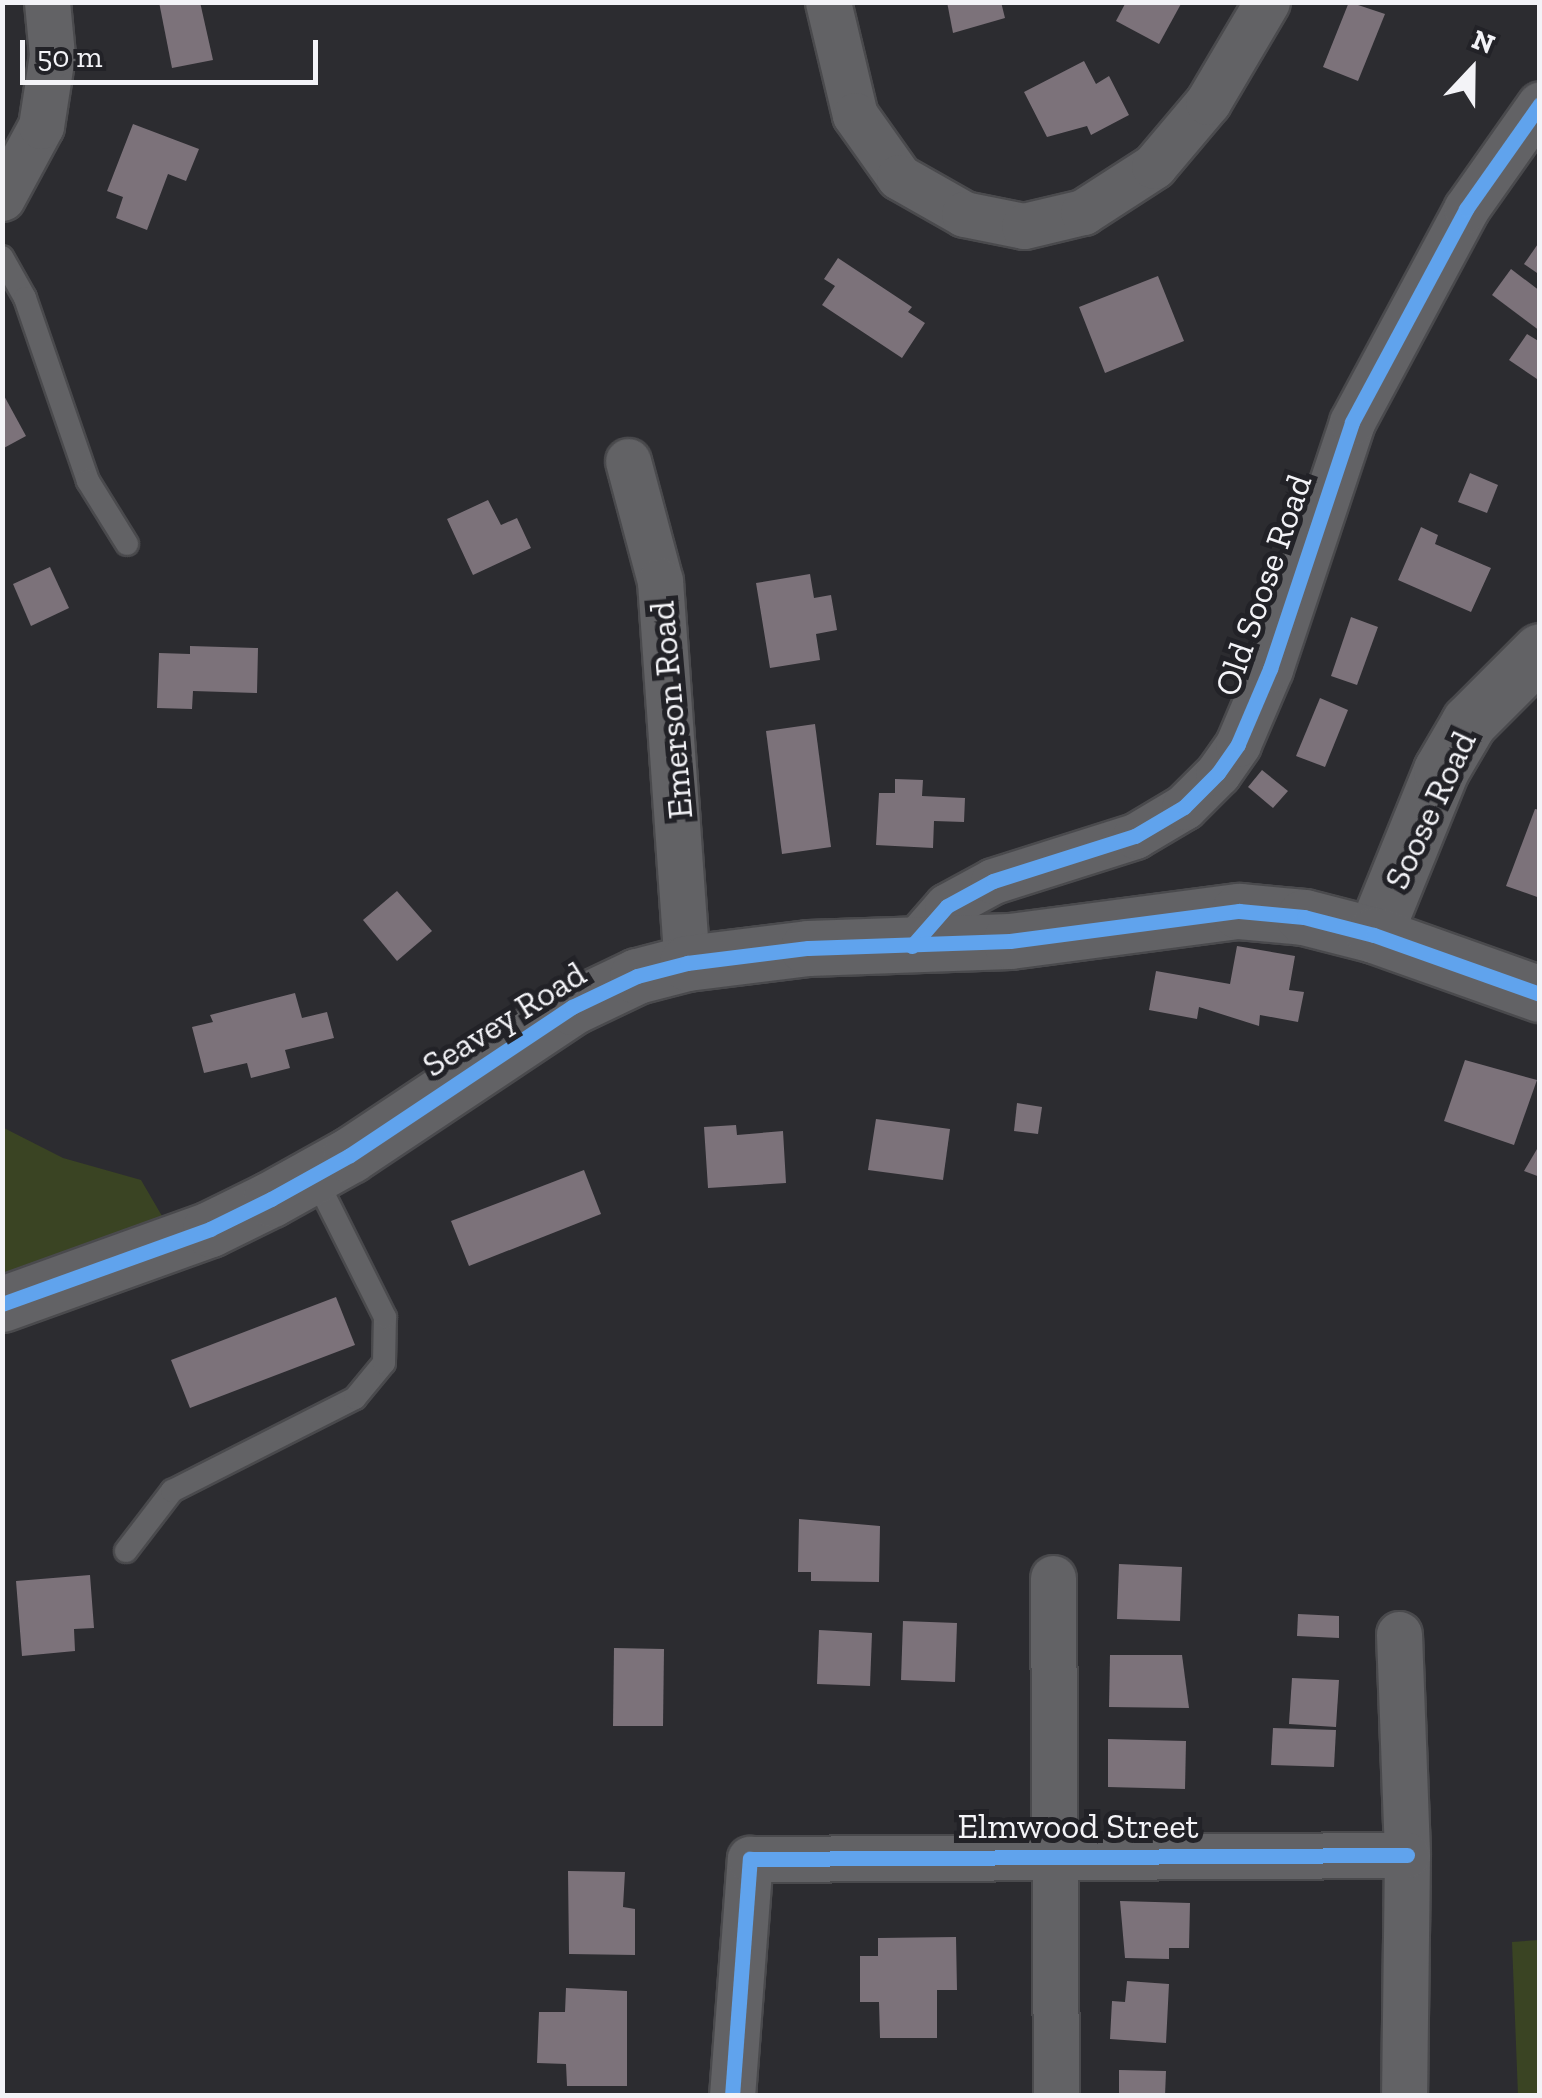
<!DOCTYPE html>
<style>
body{margin:0}
#map{position:relative;width:1542px;height:2098px;overflow:hidden;background:#2c2c30;font-family:"Zilla Slab",serif}
div>[style]{position:absolute}
.green>*{inset:0;background:#3a4423}
.building>*{inset:0;background:#7c727a}
.roads{filter:drop-shadow(2px 0 #4a4a4d) drop-shadow(-2px 0 #4a4a4d) drop-shadow(0 2px #4a4a4d) drop-shadow(0 -2px #4a4a4d)}
.service>*{height:22px;margin:-11px;padding:0 11px;transform-origin:11px;border-radius:11px;background:#626265}
.minor>*{height:45px;margin:-22.5px;padding:0 22.5px;transform-origin:22.5px;border-radius:22.5px;background:#626265}
.tertiary>*{height:55px;margin:-27.5px;padding:0 27.5px;transform-origin:27.5px;border-radius:27.5px;background:#626265}
.cycleway>*{height:15px;margin:-7.5px;padding:0 7.5px;transform-origin:7.5px;border-radius:7.5px;background:#60a3ed}
span{translate:-50% -50%;white-space:nowrap;text-align:center;line-height:1.15;-webkit-text-stroke:10px #222227;paint-order:stroke}
.street-label{font-size:35px;color:#f3f3f7}
.frame{position:absolute;inset:0;border:5px solid #f3f3f7;pointer-events:none}
.north{position:absolute;left:1422px;top:20px;width:100px;height:100px;-webkit-text-stroke:8px #222227;paint-order:stroke;rotate:22deg;font-size:28px;font-weight:700;line-height:40px;text-align:center;color:#f3f3f7}
.north::after{content:'';display:block;margin:auto;width:35px;height:45px;background:#f3f3f7;clip-path:polygon(50% 0,100% 100%,50% 72%,0 100%)}
.scale{position:absolute;left:20px;top:40px;width:298px;height:45px;box-sizing:border-box;border:5px solid #f3f3f7;border-top:0;padding-left:12px;font-size:30px;line-height:35px;white-space:nowrap;color:#f3f3f7;-webkit-text-stroke:8px #222227;paint-order:stroke}
</style>
<div id="map">
<div class="green">
<i style="clip-path:polygon(2px 1127px,63px 1158px,141px 1180px,162px 1216px,3px 1274px)"></i>
<i style="clip-path:polygon(1539px 1940px,1539px 2095px,1518px 2095px,1512px 1942px)"></i>
</div>
<div class="building">
<i style="clip-path:polygon(159px 2px,200px 2px,213px 60px,172px 68px)"></i>
<i style="clip-path:polygon(947px 2px,1001px 2px,1005px 18px,953px 33px)"></i>
<i style="clip-path:polygon(1126px 2px,1182px 2px,1159px 44px,1116px 21px)"></i>
<i style="clip-path:polygon(1349px 2px,1385px 14px,1358px 81px,1323px 67px)"></i>
<i style="clip-path:polygon(1084px 61px,1096px 84px,1109px 76px,1129px 115px,1091px 135px,1087px 126px,1047px 137px,1024px 92px)"></i>
<i style="clip-path:polygon(133px 124px,199px 149px,186px 181px,168px 174px,147px 230px,116px 218px,123px 197px,107px 191px)"></i>
<i style="clip-path:polygon(1540px 241px,1540px 275px,1524px 264px)"></i>
<i style="clip-path:polygon(838px 258px,912px 307px,908px 312px,925px 323px,902px 358px,822px 305px,835px 286px,824px 279px)"></i>
<i style="clip-path:polygon(1511px 269px,1540px 291px,1540px 331px,1492px 295px)"></i>
<i style="clip-path:polygon(1158px 276px,1184px 341px,1105px 373px,1079px 307px)"></i>
<i style="clip-path:polygon(1527px 334px,1540px 342px,1540px 381px,1509px 360px)"></i>
<i style="clip-path:polygon(2px 392px,26px 436px,2px 449px)"></i>
<i style="clip-path:polygon(1470px 473px,1498px 485px,1487px 513px,1458px 502px)"></i>
<i style="clip-path:polygon(488px 500px,501px 525px,517px 518px,531px 548px,473px 575px,447px 519px)"></i>
<i style="clip-path:polygon(1421px 527px,1438px 535px,1435px 544px,1491px 568px,1471px 612px,1398px 580px)"></i>
<i style="clip-path:polygon(50px 567px,69px 608px,31px 626px,13px 584px)"></i>
<i style="clip-path:polygon(810px 574px,814px 598px,831px 595px,837px 630px,816px 634px,820px 660px,770px 668px,756px 583px)"></i>
<i style="clip-path:polygon(1351px 617px,1378px 627px,1357px 685px,1331px 676px)"></i>
<i style="clip-path:polygon(190px 646px,258px 648px,257px 693px,193px 691px,192px 709px,157px 708px,159px 653px,190px 654px)"></i>
<i style="clip-path:polygon(1320px 698px,1348px 710px,1325px 767px,1296px 756px)"></i>
<i style="clip-path:polygon(815px 724px,831px 847px,782px 854px,766px 731px)"></i>
<i style="clip-path:polygon(1262px 770px,1288px 791px,1273px 808px,1248px 787px)"></i>
<i style="clip-path:polygon(895px 779px,923px 780px,922px 796px,965px 798px,964px 822px,934px 821px,933px 848px,876px 845px,879px 793px,895px 793px)"></i>
<i style="clip-path:polygon(1535px 809px,1540px 810px,1540px 898px,1506px 886px)"></i>
<i style="clip-path:polygon(397px 891px,432px 931px,397px 961px,363px 920px)"></i>
<i style="clip-path:polygon(1237px 946px,1295px 956px,1289px 990px,1304px 992px,1298px 1022px,1260px 1015px,1259px 1026px,1199px 1007px,1197px 1019px,1149px 1010px,1156px 971px,1230px 984px)"></i>
<i style="clip-path:polygon(295px 993px,302px 1018px,327px 1012px,334px 1038px,285px 1050px,290px 1068px,251px 1078px,247px 1063px,204px 1073px,192px 1027px,213px 1022px,210px 1015px)"></i>
<i style="clip-path:polygon(1465px 1060px,1537px 1080px,1514px 1145px,1444px 1121px)"></i>
<i style="clip-path:polygon(1017px 1103px,1042px 1107px,1038px 1134px,1014px 1131px)"></i>
<i style="clip-path:polygon(876px 1119px,950px 1129px,943px 1180px,868px 1170px)"></i>
<i style="clip-path:polygon(736px 1125px,737px 1135px,783px 1131px,786px 1183px,708px 1188px,704px 1127px)"></i>
<i style="clip-path:polygon(1540px 1144px,1540px 1177px,1524px 1171px)"></i>
<i style="clip-path:polygon(584px 1170px,601px 1214px,469px 1266px,451px 1221px)"></i>
<i style="clip-path:polygon(336px 1297px,355px 1345px,190px 1408px,171px 1360px)"></i>
<i style="clip-path:polygon(799px 1519px,880px 1526px,879px 1582px,811px 1581px,811px 1572px,798px 1572px)"></i>
<i style="clip-path:polygon(1119px 1564px,1182px 1567px,1180px 1621px,1117px 1619px)"></i>
<i style="clip-path:polygon(90px 1575px,94px 1628px,74px 1629px,75px 1651px,22px 1656px,16px 1581px)"></i>
<i style="clip-path:polygon(1298px 1614px,1339px 1616px,1339px 1638px,1297px 1636px)"></i>
<i style="clip-path:polygon(903px 1621px,957px 1623px,955px 1682px,901px 1680px)"></i>
<i style="clip-path:polygon(819px 1630px,872px 1633px,870px 1686px,817px 1684px)"></i>
<i style="clip-path:polygon(614px 1648px,664px 1649px,663px 1726px,613px 1726px)"></i>
<i style="clip-path:polygon(1110px 1655px,1182px 1655px,1189px 1708px,1109px 1707px)"></i>
<i style="clip-path:polygon(1292px 1678px,1339px 1680px,1336px 1727px,1289px 1724px)"></i>
<i style="clip-path:polygon(1273px 1728px,1336px 1730px,1334px 1767px,1271px 1765px)"></i>
<i style="clip-path:polygon(1108px 1739px,1186px 1741px,1185px 1789px,1108px 1787px)"></i>
<i style="clip-path:polygon(568px 1871px,625px 1872px,623px 1907px,635px 1909px,635px 1955px,569px 1954px)"></i>
<i style="clip-path:polygon(1120px 1901px,1190px 1903px,1189px 1948px,1169px 1948px,1169px 1959px,1125px 1958px)"></i>
<i style="clip-path:polygon(956px 1937px,957px 1990px,937px 1990px,937px 2038px,880px 2038px,879px 2002px,860px 2002px,860px 1956px,878px 1956px,878px 1938px)"></i>
<i style="clip-path:polygon(1127px 1981px,1169px 1984px,1166px 2043px,1110px 2039px,1112px 2001px,1125px 2002px)"></i>
<i style="clip-path:polygon(566px 1988px,627px 1991px,627px 2086px,567px 2086px,566px 2064px,537px 2063px,539px 2012px,565px 2012px)"></i>
<i style="clip-path:polygon(1119px 2070px,1166px 2071px,1165px 2096px,1119px 2096px)"></i>
</div>
<div class="roads">
<div class="service">
<i style="left:2px;top:257px;width:47px;rotate:60.7deg"></i>
<i style="left:25px;top:298px;width:194px;rotate:71deg"></i>
<i style="left:88px;top:481px;width:74px;rotate:58.2deg"></i>
<i style="left:126px;top:1551px;width:76px;rotate:-52.5deg"></i>
<i style="left:172px;top:1491px;width:205px;rotate:-26.9deg"></i>
<i style="left:355px;top:1398px;width:45px;rotate:-50.4deg"></i>
<i style="left:384px;top:1363px;width:46px;rotate:-88.8deg"></i>
<i style="left:385px;top:1317px;width:159px;rotate:-116.6deg"></i>
</div>
<div class="minor">
<i style="left:828px;top:2px;width:116px;rotate:76.6deg"></i>
<i style="left:855px;top:115px;width:76px;rotate:54.6deg"></i>
<i style="left:899px;top:177px;width:75px;rotate:29.6deg"></i>
<i style="left:964px;top:214px;width:61px;rotate:11.3deg"></i>
<i style="left:1024px;top:226px;width:61px;rotate:-13.3deg"></i>
<i style="left:1083px;top:212px;width:85px;rotate:-32.9deg"></i>
<i style="left:1154px;top:166px;width:84px;rotate:-49.8deg"></i>
<i style="left:1208px;top:102px;width:116px;rotate:-59.5deg"></i>
<i style="left:2px;top:198px;width:82px;rotate:-61.6deg"></i>
<i style="left:41px;top:126px;width:72px;rotate:-81.2deg"></i>
<i style="left:52px;top:55px;width:53px;rotate:-95.4deg"></i>
<i style="left:628px;top:461px;width:124px;rotate:75.1deg"></i>
<i style="left:660px;top:581px;width:383px;rotate:86deg"></i>
<i style="left:912px;top:946px;width:53px;rotate:-48.8deg"></i>
<i style="left:947px;top:906px;width:52px;rotate:-28.5deg"></i>
<i style="left:993px;top:881px;width:149px;rotate:-17.6deg"></i>
<i style="left:1135px;top:836px;width:57px;rotate:-30.6deg"></i>
<i style="left:1184px;top:807px;width:48px;rotate:-45deg"></i>
<i style="left:1218px;top:773px;width:35px;rotate:-55deg"></i>
<i style="left:1238px;top:744px;width:82px;rotate:-66.9deg"></i>
<i style="left:1270px;top:669px;width:260px;rotate:-71.6deg"></i>
<i style="left:1352px;top:422px;width:242px;rotate:-61.8deg"></i>
<i style="left:1466px;top:209px;width:128px;rotate:-54.8deg"></i>
<i style="left:1053px;top:1578px;width:518px;rotate:89.67deg"></i>
<i style="left:1399px;top:1634px;width:221px;rotate:87.9deg"></i>
<i style="left:1407px;top:1855px;width:241px;rotate:90.7deg"></i>
<i style="left:732px;top:2096px;width:238px;rotate:-85.7deg"></i>
<i style="left:750px;top:1859px;width:657px;rotate:-0.35deg"></i>
</div>
<div class="tertiary">
<i style="left:1374px;top:935px;width:178px;rotate:-67.9deg"></i>
<i style="left:1441px;top:770px;width:56px;rotate:-59.7deg"></i>
<i style="left:1469px;top:722px;width:100px;rotate:-45deg"></i>
<i style="left:2px;top:1304px;width:221px;rotate:-19.8deg"></i>
<i style="left:210px;top:1229px;width:68px;rotate:-26.2deg"></i>
<i style="left:271px;top:1199px;width:90px;rotate:-29.1deg"></i>
<i style="left:350px;top:1155px;width:267px;rotate:-33.7deg"></i>
<i style="left:572px;top:1007px;width:72px;rotate:-25.5deg"></i>
<i style="left:637px;top:976px;width:52px;rotate:-14.6deg"></i>
<i style="left:687px;top:963px;width:122px;rotate:-7.1deg"></i>
<i style="left:808px;top:948px;width:202px;rotate:-2deg"></i>
<i style="left:1010px;top:941px;width:231px;rotate:-7.5deg"></i>
<i style="left:1239px;top:911px;width:65px;rotate:5.3deg"></i>
<i style="left:1304px;top:917px;width:72px;rotate:14.4deg"></i>
<i style="left:1374px;top:935px;width:176px;rotate:19.6deg"></i>
</div>
</div>
<div class="cycleway">
<i style="left:912px;top:946px;width:53px;rotate:-48.8deg"></i>
<i style="left:947px;top:906px;width:52px;rotate:-28.5deg"></i>
<i style="left:993px;top:881px;width:149px;rotate:-17.6deg"></i>
<i style="left:1135px;top:836px;width:57px;rotate:-30.6deg"></i>
<i style="left:1184px;top:807px;width:48px;rotate:-45deg"></i>
<i style="left:1218px;top:773px;width:35px;rotate:-55deg"></i>
<i style="left:1238px;top:744px;width:82px;rotate:-66.9deg"></i>
<i style="left:1270px;top:669px;width:260px;rotate:-71.6deg"></i>
<i style="left:1352px;top:422px;width:242px;rotate:-61.8deg"></i>
<i style="left:1466px;top:209px;width:128px;rotate:-54.8deg"></i>
<i style="left:2px;top:1304px;width:221px;rotate:-19.8deg"></i>
<i style="left:210px;top:1229px;width:68px;rotate:-26.2deg"></i>
<i style="left:271px;top:1199px;width:90px;rotate:-29.1deg"></i>
<i style="left:350px;top:1155px;width:267px;rotate:-33.7deg"></i>
<i style="left:572px;top:1007px;width:72px;rotate:-25.5deg"></i>
<i style="left:637px;top:976px;width:52px;rotate:-14.6deg"></i>
<i style="left:687px;top:963px;width:122px;rotate:-7.1deg"></i>
<i style="left:808px;top:948px;width:202px;rotate:-2deg"></i>
<i style="left:1010px;top:941px;width:231px;rotate:-7.5deg"></i>
<i style="left:1239px;top:911px;width:65px;rotate:5.3deg"></i>
<i style="left:1304px;top:917px;width:72px;rotate:14.4deg"></i>
<i style="left:1374px;top:935px;width:176px;rotate:19.6deg"></i>
<i style="left:732px;top:2096px;width:238px;rotate:-85.7deg"></i>
<i style="left:750px;top:1859px;width:657px;rotate:-0.35deg"></i>
</div>
<div class="street-label">
<span style="left:1263px;top:585px;rotate:-71deg">Old Soose Road</span>
<span style="left:671px;top:710px;rotate:-95deg">Emerson Road</span>
<span style="left:1430px;top:810px;rotate:-65deg">Soose Road</span>
<span style="left:504px;top:1019px;rotate:-32deg">Seavey Road</span>
<span style="left:1078px;top:1826px">Elmwood Street</span>
</div>
<div class="frame"></div>
<div class="north">N</div>
<div class="scale">50 m</div>
</div>
